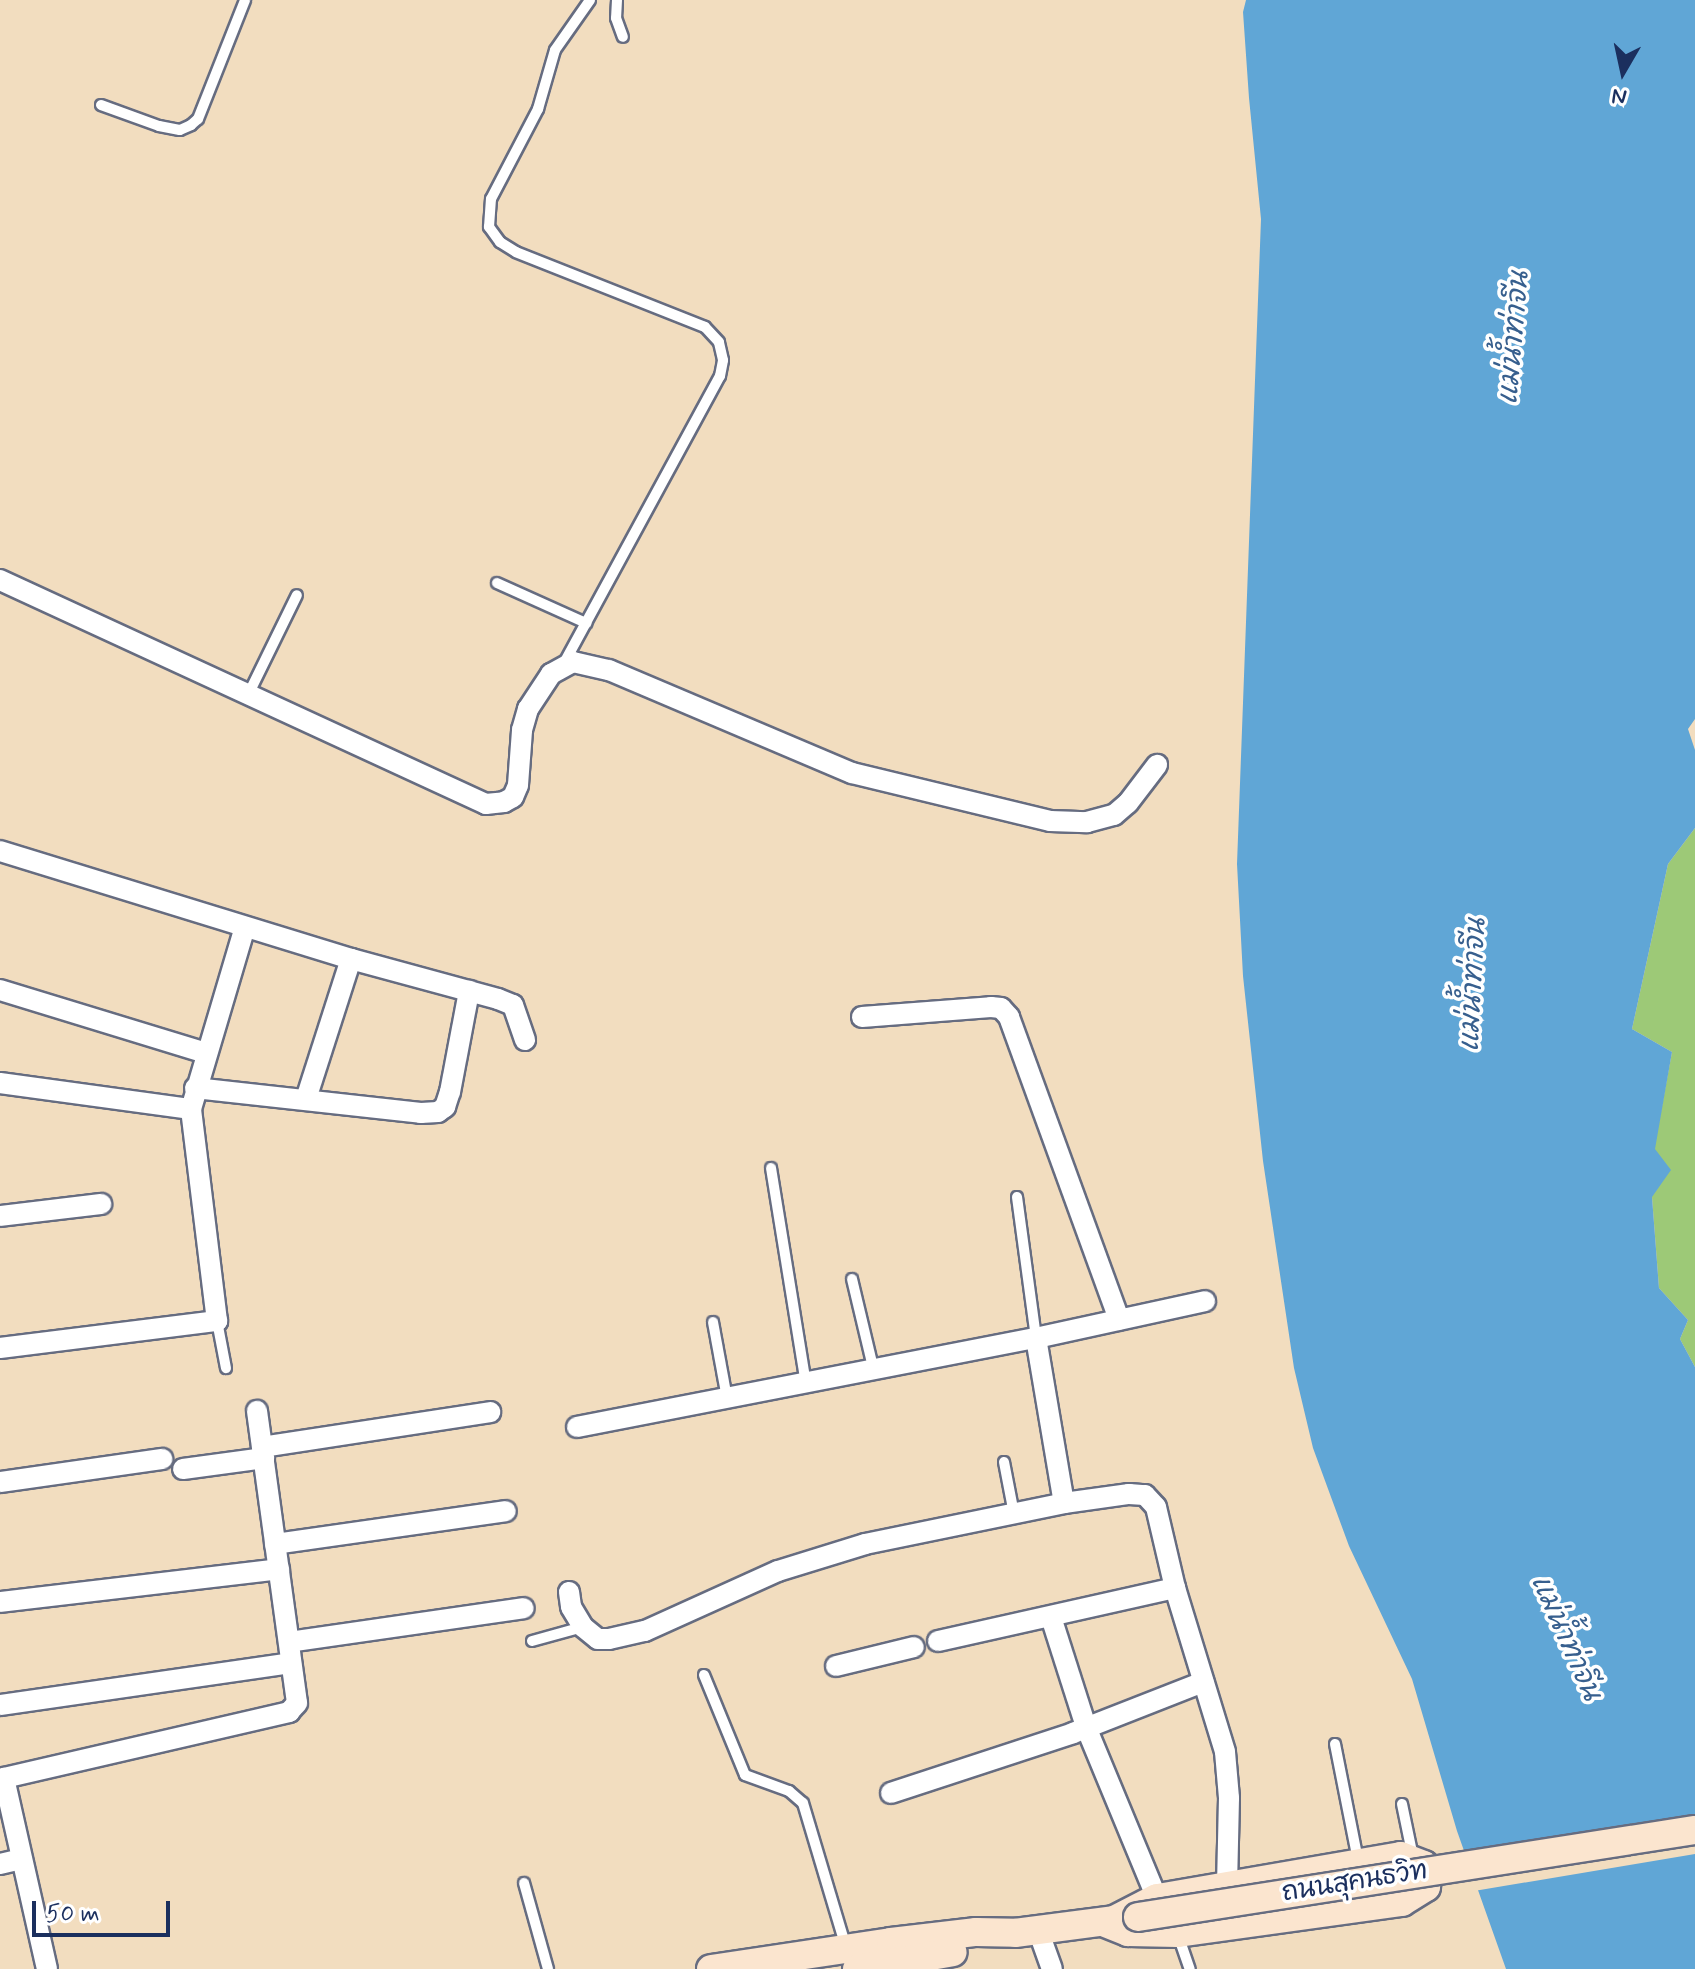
<!DOCTYPE html>
<meta charset="utf-8">
<style>
body{margin:0}
#map{position:relative;width:1695px;height:1969px;overflow:hidden;background:#f2ddbf;font-family:Mynerve,"Playpen Sans Thai",sans-serif}
div>[style]{position:absolute}
.green>*{inset:0;background:#9dc977}
.water>*{inset:0;background:#60a6d6}
.pier>*{inset:0;background:#f2ddbf}
.roads{filter:drop-shadow(2px 0 #666c80) drop-shadow(-2px 0 #666c80) drop-shadow(0 2px #666c80) drop-shadow(0 -2px #666c80)}
.service>*{height:10px;margin:-5px;padding:0 5px;transform-origin:5px;border-radius:5px;background:#fff}
.minor>*{height:20px;margin:-10px;padding:0 10px;transform-origin:10px;border-radius:10px;background:#fff}
.secondary>*{height:28px;margin:-14px;padding:0 14px;transform-origin:14px;border-radius:14px;background:#fbe5cf}
.bridges{filter:drop-shadow(2px 0 #666c80) drop-shadow(-2px 0 #666c80) drop-shadow(0 2px #666c80) drop-shadow(0 -2px #666c80)}
.secondary-bridge>*{height:28px;margin:-14px;padding:0 14px;transform-origin:14px;border-radius:14px;background:#fbe5cf}
span{translate:-50% -50%;white-space:nowrap;text-align:center;line-height:1.15;-webkit-text-stroke:7px #fff;paint-order:stroke}
.street-label{font-size:26px;color:#1b2f5e}
.water-label{font-size:28px;color:#375f8e;font-style:italic}
.north{position:absolute;left:1583px;top:32px;width:80px;height:80px;-webkit-text-stroke:6px #fff;paint-order:stroke;rotate:189deg;font-size:22px;font-weight:700;line-height:32px;text-align:center;color:#1b2f5e}
.north::after{content:'';display:block;margin:auto;width:28px;height:36px;background:#1b2f5e;clip-path:polygon(50% 0,100% 100%,50% 72%,0 100%)}
.scale{position:absolute;left:32px;top:1901px;width:138px;height:36px;box-sizing:border-box;border:4px solid #1b2f5e;border-top:0;padding-left:10px;font-size:24px;line-height:28px;white-space:nowrap;color:#1b2f5e;-webkit-text-stroke:6px #fff;paint-order:stroke}
</style>
<div id="map">
<div class="green">
<i style="clip-path:polygon(1695px 828px,1695px 1367px,1680px 1339px,1688px 1320px,1659px 1288px,1652px 1197px,1654px 1149px,1672px 1052px,1632px 1029px,1668px 864px)"></i>
</div>
<div class="water">
<i style="clip-path:polygon(1246px 0,1695px 0,1695px 719px,1688px 729px,1695px 750px,1695px 828px,1668px 864px,1632px 1029px,1672px 1052px,1655px 1149px,1671px 1170px,1652px 1197px,1659px 1288px,1688px 1320px,1680px 1339px,1695px 1367px,1695px 1969px,1506px 1969px,1457px 1831px,1412px 1679px,1349px 1546px,1313px 1448px,1294px 1368px,1263px 1161px,1243px 976px,1237px 864px,1261px 219px,1249px 98px,1243px 12px)"></i>
</div>
<div class="pier">
<i style="clip-path:polygon(1695px 1830px,1695px 1854px,1474px 1891px,1465px 1866px)"></i>
</div>
<div class="roads">
<div class="service">
<i style="left:617px;top:0;width:18px;rotate:93deg"></i>
<i style="left:616px;top:18px;width:20px;rotate:70deg"></i>
<i style="left:101px;top:105px;width:62px;rotate:19.9deg"></i>
<i style="left:159px;top:126px;width:21px;rotate:11deg"></i>
<i style="left:180px;top:130px;width:12px;rotate:-24deg"></i>
<i style="left:191px;top:125px;width:9px;rotate:-41deg"></i>
<i style="left:198px;top:119px;width:128px;rotate:-68.4deg"></i>
<i style="left:497px;top:583px;width:98px;rotate:24.2deg"></i>
<i style="left:563px;top:665px;width:329px;rotate:-61.5deg"></i>
<i style="left:720px;top:376px;width:16px;rotate:-79deg"></i>
<i style="left:723px;top:360px;width:18px;rotate:-103deg"></i>
<i style="left:719px;top:342px;width:21px;rotate:-133deg"></i>
<i style="left:705px;top:327px;width:203px;rotate:-158.4deg"></i>
<i style="left:516px;top:252px;width:19px;rotate:-148deg"></i>
<i style="left:500px;top:242px;width:19px;rotate:-126deg"></i>
<i style="left:489px;top:227px;width:28px;rotate:-86deg"></i>
<i style="left:491px;top:199px;width:102px;rotate:-62.4deg"></i>
<i style="left:538px;top:109px;width:61px;rotate:-73.9deg"></i>
<i style="left:555px;top:50px;width:61px;rotate:-55deg"></i>
<i style="left:248px;top:695px;width:111px;rotate:-63.9deg"></i>
<i style="left:771px;top:1168px;width:219px;rotate:80.8deg"></i>
<i style="left:1017px;top:1197px;width:142px;rotate:82.3deg"></i>
<i style="left:852px;top:1279px;width:95px;rotate:76.6deg"></i>
<i style="left:217px;top:1321px;width:48px;rotate:79.2deg"></i>
<i style="left:713px;top:1322px;width:77px;rotate:79.6deg"></i>
<i style="left:1004px;top:1462px;width:53px;rotate:79.1deg"></i>
<i style="left:532px;top:1641px;width:53px;rotate:-15.4deg"></i>
<i style="left:704px;top:1675px;width:108px;rotate:67.7deg"></i>
<i style="left:745px;top:1775px;width:47px;rotate:20deg"></i>
<i style="left:789px;top:1791px;width:18px;rotate:41deg"></i>
<i style="left:803px;top:1803px;width:150px;rotate:73.4deg"></i>
<i style="left:1335px;top:1744px;width:118px;rotate:78.8deg"></i>
<i style="left:1402px;top:1804px;width:54px;rotate:78.3deg"></i>
<i style="left:524px;top:1883px;width:89px;rotate:74.4deg"></i>
<i style="left:1178px;top:1935px;width:36px;rotate:71deg"></i>
</div>
<div class="minor">
<i style="left:0;top:580px;width:535px;rotate:24.75deg"></i>
<i style="left:486px;top:804px;width:18px;rotate:-6deg"></i>
<i style="left:504px;top:802px;width:10px;rotate:-29deg"></i>
<i style="left:513px;top:797px;width:13px;rotate:-67deg"></i>
<i style="left:518px;top:785px;width:55px;rotate:-85.8deg"></i>
<i style="left:522px;top:730px;width:22px;rotate:-74deg"></i>
<i style="left:528px;top:709px;width:42px;rotate:-56.7deg"></i>
<i style="left:551px;top:674px;width:25px;rotate:-29deg"></i>
<i style="left:573px;top:662px;width:37px;rotate:13deg"></i>
<i style="left:609px;top:670px;width:264px;rotate:23deg"></i>
<i style="left:852px;top:773px;width:204px;rotate:13.6deg"></i>
<i style="left:1050px;top:821px;width:37px;rotate:2deg"></i>
<i style="left:1087px;top:822px;width:28px;rotate:-15deg"></i>
<i style="left:1114px;top:815px;width:18px;rotate:-41deg"></i>
<i style="left:1128px;top:803px;width:48px;rotate:-52.7deg"></i>
<i style="left:0;top:851px;width:367px;rotate:17.1deg"></i>
<i style="left:351px;top:959px;width:152px;rotate:15.2deg"></i>
<i style="left:498px;top:999px;width:16px;rotate:22deg"></i>
<i style="left:513px;top:1005px;width:37px;rotate:71deg"></i>
<i style="left:0;top:990px;width:215px;rotate:17deg"></i>
<i style="left:862px;top:1017px;width:129px;rotate:-4.4deg"></i>
<i style="left:991px;top:1007px;width:10px;rotate:6deg"></i>
<i style="left:1001px;top:1008px;width:12px;rotate:48deg"></i>
<i style="left:1009px;top:1017px;width:322px;rotate:70deg"></i>
<i style="left:0;top:1083px;width:193px;rotate:7.8deg"></i>
<i style="left:195px;top:1088px;width:227px;rotate:6.3deg"></i>
<i style="left:421px;top:1113px;width:17px;rotate:-3deg"></i>
<i style="left:438px;top:1112px;width:9px;rotate:-36deg"></i>
<i style="left:445px;top:1107px;width:16px;rotate:-72deg"></i>
<i style="left:450px;top:1092px;width:103px;rotate:-79.3deg"></i>
<i style="left:306px;top:1099px;width:147px;rotate:-72.2deg"></i>
<i style="left:0;top:1216px;width:102px;rotate:-6.8deg"></i>
<i style="left:1036px;top:1338px;width:173px;rotate:-12.3deg"></i>
<i style="left:0;top:1348px;width:219px;rotate:-7.1deg"></i>
<i style="left:217px;top:1321px;width:214px;rotate:-97deg"></i>
<i style="left:191px;top:1109px;width:190px;rotate:-73.5deg"></i>
<i style="left:577px;top:1427px;width:468px;rotate:-11deg"></i>
<i style="left:1036px;top:1338px;width:167px;rotate:80.4deg"></i>
<i style="left:262px;top:1447px;width:231px;rotate:-8.7deg"></i>
<i style="left:183px;top:1469px;width:82px;rotate:-7.7deg"></i>
<i style="left:0;top:1482px;width:164px;rotate:-8.1deg"></i>
<i style="left:275px;top:1544px;width:233px;rotate:-8.1deg"></i>
<i style="left:569px;top:1592px;width:15px;rotate:82deg"></i>
<i style="left:571px;top:1607px;width:23px;rotate:59deg"></i>
<i style="left:583px;top:1627px;width:19px;rotate:39deg"></i>
<i style="left:598px;top:1639px;width:11px"></i>
<i style="left:609px;top:1639px;width:37px;rotate:-13deg"></i>
<i style="left:645px;top:1631px;width:146px;rotate:-24.3deg"></i>
<i style="left:778px;top:1571px;width:91px;rotate:-17.2deg"></i>
<i style="left:865px;top:1544px;width:203px;rotate:-11.6deg"></i>
<i style="left:1064px;top:1503px;width:66px;rotate:-7.9deg"></i>
<i style="left:1129px;top:1494px;width:16px;rotate:4deg"></i>
<i style="left:1145px;top:1495px;width:16px;rotate:47deg"></i>
<i style="left:1156px;top:1507px;width:83px;rotate:76.8deg"></i>
<i style="left:1175px;top:1588px;width:171px;rotate:73deg"></i>
<i style="left:1225px;top:1752px;width:46px;rotate:85deg"></i>
<i style="left:1229px;top:1798px;width:85px;rotate:91.3deg"></i>
<i style="left:0;top:1602px;width:281px;rotate:-6.7deg"></i>
<i style="left:1051px;top:1617px;width:115px;rotate:72.3deg"></i>
<i style="left:1086px;top:1727px;width:185px;rotate:67.5deg"></i>
<i style="left:938px;top:1641px;width:243px;rotate:-12.6deg"></i>
<i style="left:289px;top:1642px;width:237px;rotate:-8.2deg"></i>
<i style="left:836px;top:1666px;width:80px;rotate:-13.7deg"></i>
<i style="left:0;top:1705px;width:294px;rotate:-8.2deg"></i>
<i style="left:891px;top:1793px;width:192px;rotate:-18.2deg"></i>
<i style="left:1073px;top:1733px;width:140px;rotate:-21.4deg"></i>
<i style="left:0;top:1864px;width:22px;rotate:-13deg"></i>
<i style="left:1038px;top:1930px;width:41px;rotate:70.3deg"></i>
<i style="left:47px;top:1969px;width:196px;rotate:-102.7deg"></i>
<i style="left:4px;top:1778px;width:293px;rotate:-13deg"></i>
<i style="left:289px;top:1712px;width:12px;rotate:-48deg"></i>
<i style="left:297px;top:1703px;width:295px;rotate:-97.8deg"></i>
</div>
<div class="secondary">
<i style="left:1103px;top:1922px;width:27px;rotate:22deg"></i>
<i style="left:1128px;top:1932px;width:50px;rotate:1.1deg"></i>
<i style="left:1178px;top:1933px;width:226px;rotate:-7.9deg"></i>
<i style="left:1402px;top:1902px;width:28px;rotate:-32deg"></i>
<i style="left:1426px;top:1887px;width:10px;rotate:-84deg"></i>
<i style="left:1427px;top:1877px;width:12px;rotate:-104deg"></i>
<i style="left:1424px;top:1865px;width:25px;rotate:-159deg"></i>
<i style="left:1401px;top:1856px;width:248px;rotate:170.2deg"></i>
<i style="left:1157px;top:1898px;width:48px;rotate:152.9deg"></i>
<i style="left:711px;top:1969px;width:182px;rotate:-8.5deg"></i>
<i style="left:891px;top:1942px;width:86px;rotate:-6.7deg"></i>
<i style="left:976px;top:1932px;width:39px;rotate:1deg"></i>
<i style="left:1015px;top:1933px;width:107px;rotate:-7.5deg"></i>
<i style="left:857px;top:1969px;width:97px;rotate:-10deg"></i>
</div>
</div>
<div class="bridges">
<div class="secondary-bridge">
<i style="left:1138px;top:1917px;width:564px;rotate:-8.88deg"></i>
</div>
</div>
<div class="street-label">
<span style="left:1355px;top:1883px;rotate:-9deg">ถนนสุคนธวิท</span>
</div>
<div class="water-label">
<span style="left:1515px;top:338px;rotate:-85deg">แม่น้ำท่าจีน</span>
<span style="left:1474px;top:985px;rotate:-87deg">แม่น้ำท่าจีน</span>
<span style="left:1565px;top:1638px;rotate:66deg">แม่น้ำท่าจีน</span>
</div>
<div class="north">N</div>
<div class="scale">50 m</div>
</div>
